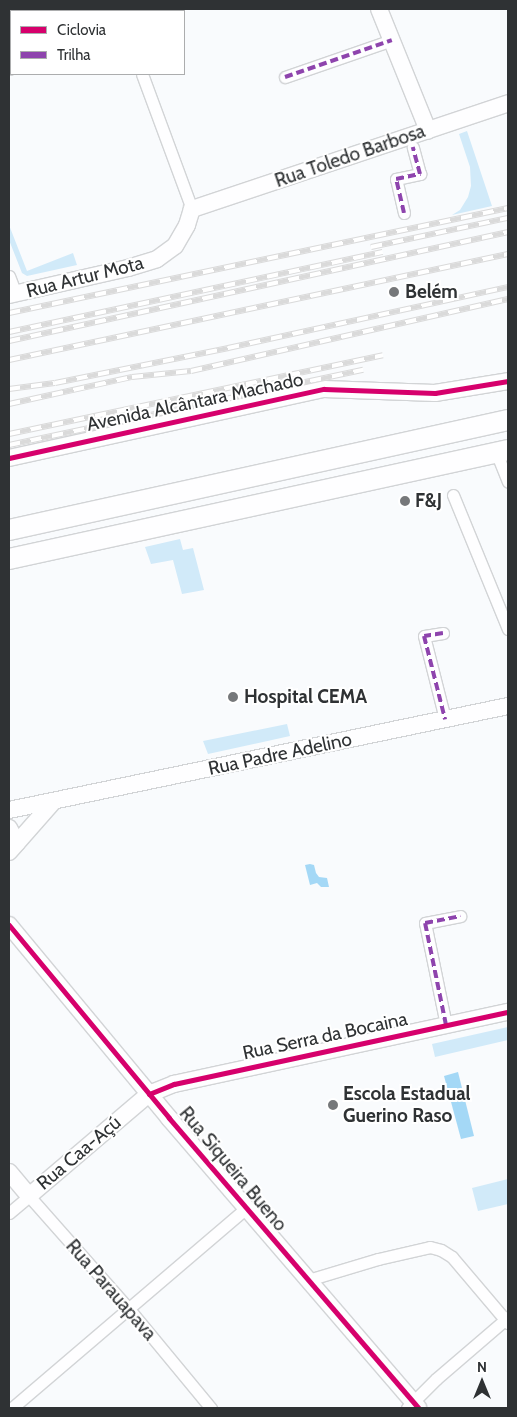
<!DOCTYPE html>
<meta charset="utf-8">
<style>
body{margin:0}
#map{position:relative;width:517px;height:1417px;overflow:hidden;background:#f9fbfd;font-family:Cabin,sans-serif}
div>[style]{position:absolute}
.green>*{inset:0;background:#d1eaf9}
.water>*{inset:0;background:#a4d8f6}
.roads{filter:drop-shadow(1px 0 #d2d4d6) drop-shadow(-1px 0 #d2d4d6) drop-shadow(0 1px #d2d4d6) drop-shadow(0 -1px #d2d4d6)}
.street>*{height:11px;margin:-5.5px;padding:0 5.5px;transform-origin:5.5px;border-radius:5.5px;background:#fefeff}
.secondary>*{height:16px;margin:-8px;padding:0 8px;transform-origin:8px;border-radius:8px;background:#fefeff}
.highway>*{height:20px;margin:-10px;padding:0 10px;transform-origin:10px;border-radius:10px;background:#fefeff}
.rail>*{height:5.5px;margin-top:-2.75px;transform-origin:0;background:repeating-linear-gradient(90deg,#fff 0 11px,#dadada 0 22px);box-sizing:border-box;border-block:1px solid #dadada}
.quiet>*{height:4px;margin-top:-2px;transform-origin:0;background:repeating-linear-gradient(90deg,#8e44ad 0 8px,transparent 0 12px)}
.cycleway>*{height:5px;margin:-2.5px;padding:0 2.5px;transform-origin:2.5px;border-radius:2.5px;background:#d6006c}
.dots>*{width:14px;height:14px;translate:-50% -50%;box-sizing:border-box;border:2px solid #fff;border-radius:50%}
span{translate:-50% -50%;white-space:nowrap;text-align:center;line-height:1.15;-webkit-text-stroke:4px #fff;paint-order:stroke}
.street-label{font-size:19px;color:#2f3234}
.poi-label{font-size:19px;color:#2f3234;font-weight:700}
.left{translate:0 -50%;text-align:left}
.frame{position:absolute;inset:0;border:10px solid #2f3234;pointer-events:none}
.legend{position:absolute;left:10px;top:10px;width:175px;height:65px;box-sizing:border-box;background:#fff;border:1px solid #acadae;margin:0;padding:6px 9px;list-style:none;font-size:15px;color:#2f3234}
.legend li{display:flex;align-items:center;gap:10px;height:25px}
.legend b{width:25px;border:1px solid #acadae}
.north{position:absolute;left:457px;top:1357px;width:50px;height:50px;-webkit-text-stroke:4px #fff;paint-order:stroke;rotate:0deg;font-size:14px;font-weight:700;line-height:20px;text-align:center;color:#2f3234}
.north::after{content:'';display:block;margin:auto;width:18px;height:22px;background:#2f3234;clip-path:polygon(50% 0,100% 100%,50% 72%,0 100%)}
</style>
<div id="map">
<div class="green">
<i style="clip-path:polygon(467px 131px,492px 206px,452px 215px,460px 210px,468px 197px,471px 186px,470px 167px,459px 134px)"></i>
<i style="clip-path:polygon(9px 225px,27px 271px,73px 253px,77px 265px,27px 276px,22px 273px,9px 240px)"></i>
<i style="clip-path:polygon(180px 539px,183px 550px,193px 548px,204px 590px,182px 594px,173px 560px,151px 564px,145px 547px)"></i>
<i style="clip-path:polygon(287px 724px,290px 736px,208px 754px,203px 741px)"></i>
<i style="clip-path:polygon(508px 1027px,508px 1040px,435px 1057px,432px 1044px)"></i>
<i style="clip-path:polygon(508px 1179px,508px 1204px,478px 1211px,472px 1188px)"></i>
</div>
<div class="water">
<i style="clip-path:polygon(310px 864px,314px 865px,316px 873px,319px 877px,327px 878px,329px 887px,321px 887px,317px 883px,310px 885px,305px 865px)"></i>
<i style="clip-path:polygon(458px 1072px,474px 1136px,461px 1139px,444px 1076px)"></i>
</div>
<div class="roads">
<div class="street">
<i style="left:117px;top:9px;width:2px;rotate:63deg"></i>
<i style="left:142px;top:74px;width:144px;rotate:69.7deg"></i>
<i style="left:285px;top:77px;width:113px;rotate:-19.1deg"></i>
<i style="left:404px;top:213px;width:35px;rotate:-103deg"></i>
<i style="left:396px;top:179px;width:25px;rotate:-12deg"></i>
<i style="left:420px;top:174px;width:28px;rotate:-105deg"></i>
<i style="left:9px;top:276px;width:19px;rotate:69deg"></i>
<i style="left:496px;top:452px;width:32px;rotate:68deg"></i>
<i style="left:453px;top:495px;width:145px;rotate:67.7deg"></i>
<i style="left:443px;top:633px;width:19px;rotate:171deg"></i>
<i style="left:424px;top:636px;width:86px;rotate:75.8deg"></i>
<i style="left:446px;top:1025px;width:104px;rotate:-101.6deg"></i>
<i style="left:425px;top:923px;width:36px;rotate:-11deg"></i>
<i style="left:9px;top:1213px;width:26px;rotate:-40deg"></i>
<i style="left:29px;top:1196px;width:151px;rotate:48.5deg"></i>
<i style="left:129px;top:1309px;width:129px;rotate:50.4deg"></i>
<i style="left:308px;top:1280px;width:73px;rotate:-16.7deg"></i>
<i style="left:378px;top:1259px;width:53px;rotate:-13deg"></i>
<i style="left:430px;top:1247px;width:11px;rotate:15deg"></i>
<i style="left:441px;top:1250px;width:13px;rotate:32deg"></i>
<i style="left:452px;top:1257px;width:87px;rotate:49.7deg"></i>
<i style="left:12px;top:1408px;width:308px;rotate:-40.5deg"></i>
<i style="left:407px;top:1408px;width:41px;rotate:-45deg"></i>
<i style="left:436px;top:1379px;width:95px;rotate:-40.7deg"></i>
</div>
<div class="secondary">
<i style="left:379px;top:9px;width:131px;rotate:68deg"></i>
<i style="left:157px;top:11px;width:7px;rotate:-16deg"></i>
<i style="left:9px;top:67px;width:2px;rotate:-27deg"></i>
<i style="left:9px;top:295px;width:122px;rotate:-12.8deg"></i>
<i style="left:128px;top:268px;width:30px;rotate:-17deg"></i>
<i style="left:157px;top:259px;width:22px;rotate:-36deg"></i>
<i style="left:175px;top:246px;width:24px;rotate:-60deg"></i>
<i style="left:187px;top:225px;width:17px;rotate:-73deg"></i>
<i style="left:192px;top:209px;width:333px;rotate:-18.5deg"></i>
<i style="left:9px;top:458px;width:322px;rotate:-12.4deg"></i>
<i style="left:324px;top:389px;width:111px;rotate:2.1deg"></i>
<i style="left:435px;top:393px;width:74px;rotate:-9.3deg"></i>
<i style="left:9px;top:810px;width:510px;rotate:-11.77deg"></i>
<i style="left:9px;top:828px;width:17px;rotate:62deg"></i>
<i style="left:9px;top:852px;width:67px;rotate:-48.7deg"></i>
<i style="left:9px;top:925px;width:251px;rotate:50.3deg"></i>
<i style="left:169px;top:1118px;width:382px;rotate:49.3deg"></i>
<i style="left:9px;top:1172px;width:31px;rotate:50deg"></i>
<i style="left:29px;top:1196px;width:157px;rotate:-40.4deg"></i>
<i style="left:149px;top:1094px;width:27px;rotate:-22deg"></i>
<i style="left:174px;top:1084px;width:342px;rotate:-12.2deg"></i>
</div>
<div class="highway">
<i style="left:9px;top:530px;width:511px;rotate:-12.43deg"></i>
<i style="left:9px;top:559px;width:511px;rotate:-12.32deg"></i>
</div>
</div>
<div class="rail">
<i style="left:371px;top:247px;width:140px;rotate:-12deg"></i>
<i style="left:9px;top:313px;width:510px;rotate:-11.88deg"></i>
<i style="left:9px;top:332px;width:382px;rotate:-12.1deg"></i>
<i style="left:9px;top:341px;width:511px;rotate:-12.32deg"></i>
<i style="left:9px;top:360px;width:510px;rotate:-11.99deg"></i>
<i style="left:9px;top:389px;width:46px;rotate:-7.4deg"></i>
<i style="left:55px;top:383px;width:177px;rotate:-11.4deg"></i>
<i style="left:228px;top:348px;width:287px;rotate:-12.3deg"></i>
<i style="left:9px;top:404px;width:126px;rotate:-12.4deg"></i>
<i style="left:132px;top:377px;width:59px;rotate:-5.8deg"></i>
<i style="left:191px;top:371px;width:325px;rotate:-12.8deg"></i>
<i style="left:9px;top:434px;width:382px;rotate:-11.9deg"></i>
<i style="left:9px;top:445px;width:362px;rotate:-12deg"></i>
</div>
<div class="quiet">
<i style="left:285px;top:77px;width:113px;rotate:-19.1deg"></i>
<i style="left:404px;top:213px;width:35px;rotate:-103deg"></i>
<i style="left:396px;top:179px;width:25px;rotate:-12deg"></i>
<i style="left:420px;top:174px;width:28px;rotate:-105deg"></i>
<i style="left:443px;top:633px;width:19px;rotate:171deg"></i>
<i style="left:424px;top:636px;width:86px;rotate:75.8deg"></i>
<i style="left:446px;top:1025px;width:104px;rotate:-101.6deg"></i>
<i style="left:425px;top:923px;width:36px;rotate:-11deg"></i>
</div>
<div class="cycleway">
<i style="left:9px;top:458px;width:322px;rotate:-12.4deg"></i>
<i style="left:324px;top:389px;width:111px;rotate:2.1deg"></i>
<i style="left:435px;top:393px;width:74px;rotate:-9.3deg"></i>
<i style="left:9px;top:925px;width:251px;rotate:50.3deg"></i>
<i style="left:169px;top:1118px;width:382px;rotate:49.3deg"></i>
<i style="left:149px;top:1094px;width:27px;rotate:-22deg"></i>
<i style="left:174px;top:1084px;width:342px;rotate:-12.2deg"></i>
</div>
<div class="dots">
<i style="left:394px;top:292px;background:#76787a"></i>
<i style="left:405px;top:501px;background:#76787a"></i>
<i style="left:233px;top:697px;background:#76787a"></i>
<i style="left:333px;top:1105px;background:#76787a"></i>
</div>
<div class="street-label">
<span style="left:350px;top:156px;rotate:-19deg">Rua Toledo Barbosa</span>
<span style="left:85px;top:277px;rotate:-14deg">Rua Artur Mota</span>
<span style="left:195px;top:402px;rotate:-12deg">Avenida Alcântara Machado</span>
<span style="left:280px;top:754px;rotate:-12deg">Rua Padre Adelino</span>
<span style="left:325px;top:1036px;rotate:-12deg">Rua Serra da Bocaina</span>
<span style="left:79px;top:1153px;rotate:-40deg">Rua Caa-Açú</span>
<span style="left:233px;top:1169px;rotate:50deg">Rua Siqueira Bueno</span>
<span style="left:111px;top:1290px;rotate:49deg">Rua Parauapava</span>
</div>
<div class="poi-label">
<span class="left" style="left:405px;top:292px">Belém</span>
<span class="left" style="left:415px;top:501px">F&amp;J</span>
<span class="left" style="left:244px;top:697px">Hospital CEMA</span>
<span class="left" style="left:343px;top:1105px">Escola Estadual<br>Guerino Raso</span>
</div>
<div class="frame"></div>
<ul class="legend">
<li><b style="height:6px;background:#d6006c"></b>Ciclovia</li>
<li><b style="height:6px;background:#8e44ad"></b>Trilha</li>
</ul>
<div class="north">N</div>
</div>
